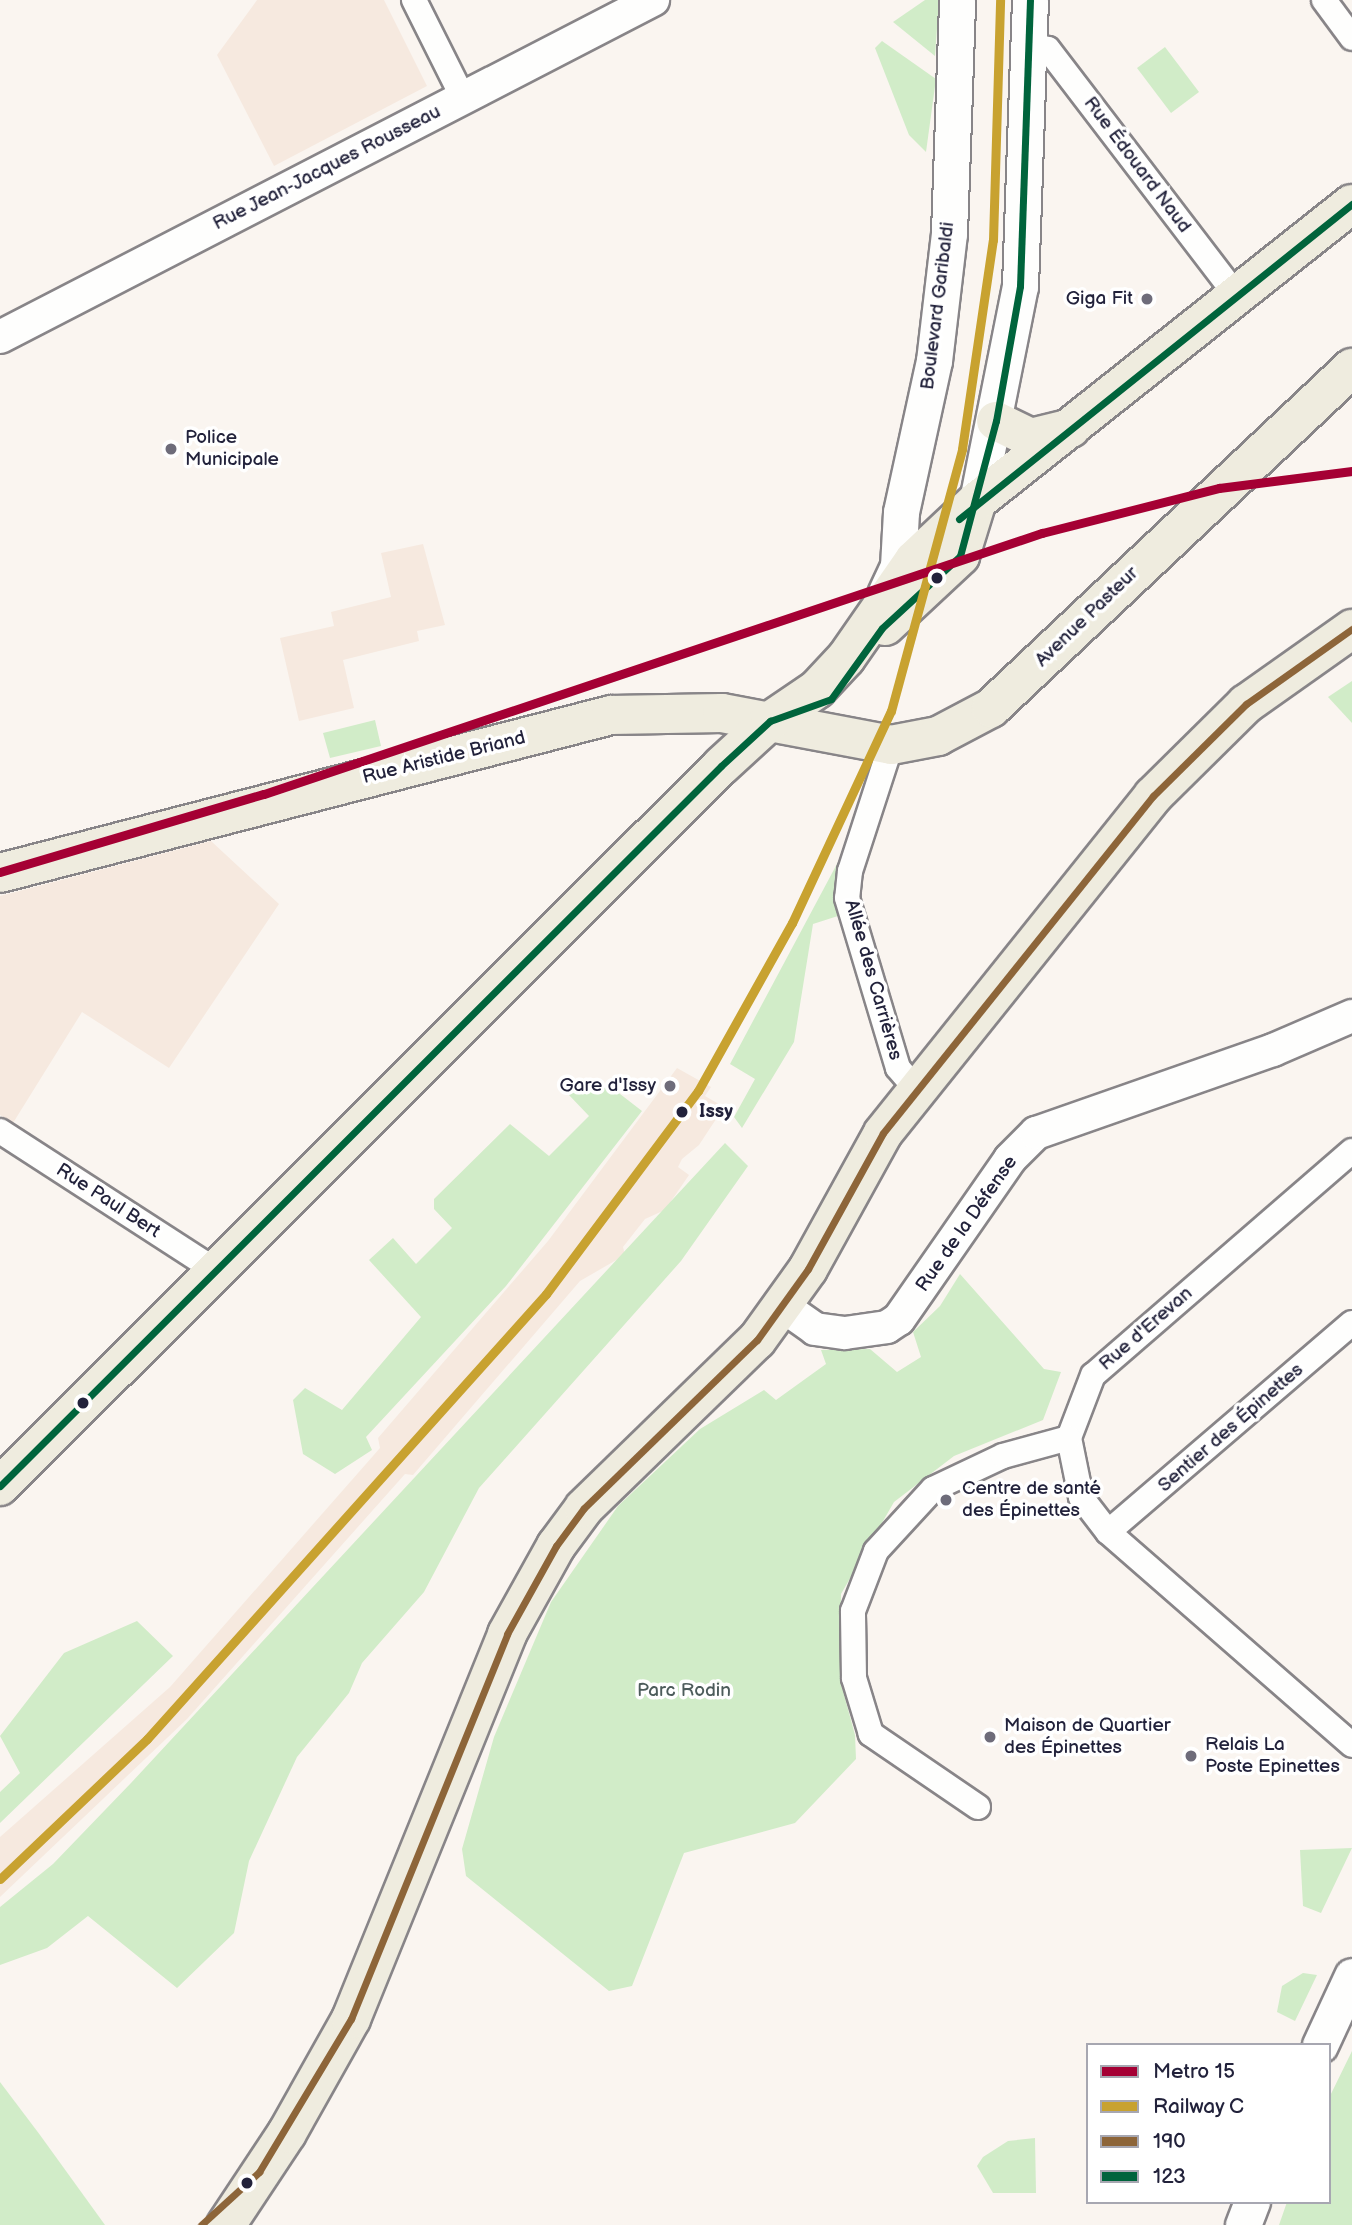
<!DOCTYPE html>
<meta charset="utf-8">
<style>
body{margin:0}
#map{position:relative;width:1352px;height:2225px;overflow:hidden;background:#faf5f0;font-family:"Balsamiq Sans",sans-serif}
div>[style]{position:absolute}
.built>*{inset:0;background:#f6e9df}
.green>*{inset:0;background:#d1ecc8}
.roads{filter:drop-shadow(2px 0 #888588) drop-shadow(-2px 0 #888588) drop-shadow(0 2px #888588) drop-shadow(0 -2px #888588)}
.minor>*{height:24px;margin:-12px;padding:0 12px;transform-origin:12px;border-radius:12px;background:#fefefd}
.tertiary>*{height:32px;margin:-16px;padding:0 16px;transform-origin:16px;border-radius:16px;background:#fefefd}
.secondary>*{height:35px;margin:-17.5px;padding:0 17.5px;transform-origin:17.5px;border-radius:17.5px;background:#fefefd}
.primary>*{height:38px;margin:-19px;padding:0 19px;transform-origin:19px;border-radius:19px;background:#efecdf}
.bus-1>*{height:7px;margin:-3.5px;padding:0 3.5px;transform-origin:3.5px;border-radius:3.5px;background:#8d6539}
.bus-2>*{height:7px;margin:-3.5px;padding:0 3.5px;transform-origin:3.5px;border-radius:3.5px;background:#00643c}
.rail-1>*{height:9px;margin:-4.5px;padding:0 4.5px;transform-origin:4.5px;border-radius:4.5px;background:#c8a230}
.metro-1>*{height:9px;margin:-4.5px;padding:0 4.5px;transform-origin:4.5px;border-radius:4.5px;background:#a50034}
.dots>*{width:19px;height:19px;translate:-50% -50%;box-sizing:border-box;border:4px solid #fff;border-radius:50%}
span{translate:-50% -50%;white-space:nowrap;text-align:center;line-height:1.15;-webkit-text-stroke:7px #fff;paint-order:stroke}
.street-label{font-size:19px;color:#22223b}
.poi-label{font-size:19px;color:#22223b}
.right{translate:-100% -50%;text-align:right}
.left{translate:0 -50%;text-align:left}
.stop-label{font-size:19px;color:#22223b;font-weight:700}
.park-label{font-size:19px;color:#4d5c5b}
.legend{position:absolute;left:1086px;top:2043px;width:245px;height:161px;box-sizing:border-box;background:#fff;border:2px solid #a7a7b1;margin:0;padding:9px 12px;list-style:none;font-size:21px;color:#22223b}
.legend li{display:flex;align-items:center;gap:14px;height:35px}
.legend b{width:35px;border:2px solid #a7a7b1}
</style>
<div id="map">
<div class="built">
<i style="clip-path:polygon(257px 0,384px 0,427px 86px,274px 166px,217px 55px)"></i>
<i style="clip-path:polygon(423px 544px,445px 625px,417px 631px,419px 641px,343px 660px,354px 708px,299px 721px,280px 638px,334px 626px,331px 612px,391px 597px,381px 553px)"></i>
<i style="clip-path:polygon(211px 841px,279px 904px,169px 1068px,82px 1012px,13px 1123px,0 1115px,0 896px)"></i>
<i style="clip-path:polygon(677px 1068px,711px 1087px,705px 1096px,724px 1107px,699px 1145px,682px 1159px,678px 1167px,689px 1175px,665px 1210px,645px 1219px,623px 1247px,625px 1255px,580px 1281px,413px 1475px,405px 1474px,187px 1719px,0 1897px,0 1837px,170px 1687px,380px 1448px,378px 1438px,548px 1241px)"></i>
</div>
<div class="green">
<i style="clip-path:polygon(925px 0,939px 0,935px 56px,893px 22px)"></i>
<i style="clip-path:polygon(882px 41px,936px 79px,926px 152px,909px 135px,875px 48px)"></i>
<i style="clip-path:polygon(1165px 47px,1199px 92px,1171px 113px,1137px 68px)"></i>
<i style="clip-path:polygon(1352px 681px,1352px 723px,1328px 697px)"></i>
<i style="clip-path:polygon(375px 720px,381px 746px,330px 758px,323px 733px)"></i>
<i style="clip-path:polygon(838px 862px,841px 915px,813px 924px,794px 1042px,742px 1128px,734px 1117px,755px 1079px,730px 1064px)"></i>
<i style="clip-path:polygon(577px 1085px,611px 1087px,642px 1111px,506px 1286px,366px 1437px,372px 1450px,335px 1474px,303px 1454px,293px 1400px,305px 1388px,342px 1410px,421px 1317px,369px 1260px,393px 1238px,416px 1264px,452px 1228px,434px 1209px,434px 1199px,510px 1124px,549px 1156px,589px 1116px,568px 1094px)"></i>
<i style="clip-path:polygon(725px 1143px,748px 1166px,681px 1261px,479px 1488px,424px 1592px,362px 1663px,349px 1693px,297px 1757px,249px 1861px,234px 1933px,177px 1988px,88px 1916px,47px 1948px,0 1965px,0 1907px,53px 1864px,131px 1783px)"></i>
<i style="clip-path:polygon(960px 1274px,1044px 1369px,1061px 1372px,1043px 1420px,954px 1456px,894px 1502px,841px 1594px,840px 1680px,855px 1735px,856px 1759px,795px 1823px,684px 1853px,632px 1986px,609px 1991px,466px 1876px,462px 1849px,494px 1737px,551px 1602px,618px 1506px,700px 1429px,764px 1390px,776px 1400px,826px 1364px,821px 1350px,870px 1349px,897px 1372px,921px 1357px,913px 1332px,940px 1306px)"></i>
<i style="clip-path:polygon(137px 1621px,173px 1656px,0 1823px,0 1792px,20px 1773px,0 1736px,64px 1653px)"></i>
<i style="clip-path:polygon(1352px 1848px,1321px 1913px,1303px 1906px,1300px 1850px)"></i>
<i style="clip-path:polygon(1303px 1973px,1317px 1975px,1295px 2021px,1277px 2012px,1282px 1986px)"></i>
<i style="clip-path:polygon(1352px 2051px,1352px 2225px,1279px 2225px,1287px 2202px,1329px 2202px,1329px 2098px)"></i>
<i style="clip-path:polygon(0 2082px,40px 2135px,105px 2225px,0 2225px)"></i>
<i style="clip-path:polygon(1035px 2138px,1036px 2193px,993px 2193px,977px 2166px,983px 2157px,1008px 2141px)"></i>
</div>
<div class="roads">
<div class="minor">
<i style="left:414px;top:0;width:110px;rotate:63.4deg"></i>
<i style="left:1324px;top:0;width:47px;rotate:53.6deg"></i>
<i style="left:1031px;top:45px;width:17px;rotate:13deg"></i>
<i style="left:1048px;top:49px;width:310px;rotate:52.6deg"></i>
<i style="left:891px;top:745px;width:133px;rotate:108deg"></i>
<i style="left:850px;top:871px;width:27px;rotate:96deg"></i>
<i style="left:847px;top:898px;width:177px;rotate:73.3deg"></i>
<i style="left:898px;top:1068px;width:28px;rotate:49deg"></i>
<i style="left:0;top:1131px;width:256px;rotate:32.9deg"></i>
<i style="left:1352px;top:1151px;width:342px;rotate:139.1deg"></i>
<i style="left:1093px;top:1375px;width:67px;rotate:110.9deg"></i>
<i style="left:1069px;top:1438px;width:60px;rotate:78.5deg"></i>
<i style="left:1081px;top:1497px;width:44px;rotate:52.4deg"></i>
<i style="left:1108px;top:1532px;width:324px;rotate:41.1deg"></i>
<i style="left:1108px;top:1532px;width:321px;rotate:-40.6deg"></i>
<i style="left:978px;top:1807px;width:130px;rotate:-145.7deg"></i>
<i style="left:871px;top:1734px;width:59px;rotate:-106.9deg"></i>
<i style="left:854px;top:1678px;width:67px;rotate:-90.9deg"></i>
<i style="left:853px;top:1611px;width:64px;rotate:-69deg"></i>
<i style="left:876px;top:1551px;width:84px;rotate:-47.4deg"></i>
<i style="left:933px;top:1489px;width:77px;rotate:-25.2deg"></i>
<i style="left:1003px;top:1456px;width:68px;rotate:-15.3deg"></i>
</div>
<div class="tertiary">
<i style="left:0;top:337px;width:735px;rotate:-27.3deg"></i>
<i style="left:784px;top:1307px;width:38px;rotate:35deg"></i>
<i style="left:815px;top:1329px;width:30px;rotate:8deg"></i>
<i style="left:845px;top:1333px;width:42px;rotate:-8.1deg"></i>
<i style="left:887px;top:1327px;width:14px;rotate:-34deg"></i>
<i style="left:899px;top:1319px;width:195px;rotate:-55.2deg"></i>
<i style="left:1010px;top:1159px;width:37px;rotate:-45deg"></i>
<i style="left:1036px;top:1133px;width:251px;rotate:-19.3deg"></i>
<i style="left:1273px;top:1050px;width:86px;rotate:-23.3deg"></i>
</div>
<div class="secondary">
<i style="left:977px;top:501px;width:219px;rotate:-78.7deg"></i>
<i style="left:1020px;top:286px;width:286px;rotate:-88deg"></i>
<i style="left:885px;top:594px;width:31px;rotate:-65deg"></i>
<i style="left:898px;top:566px;width:54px;rotate:-86.8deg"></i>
<i style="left:901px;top:512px;width:155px;rotate:-77.7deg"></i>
<i style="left:934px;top:361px;width:129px;rotate:-83.3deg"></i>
<i style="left:949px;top:233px;width:233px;rotate:-88deg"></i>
<i style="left:1320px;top:2045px;width:76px;rotate:-65.1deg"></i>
<i style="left:1243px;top:2225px;width:25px;rotate:-69deg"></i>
</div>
<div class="primary">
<i style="left:996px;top:421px;width:39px;rotate:26deg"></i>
<i style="left:1031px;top:438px;width:41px;rotate:-14deg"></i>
<i style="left:885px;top:626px;width:103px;rotate:-43deg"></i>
<i style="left:960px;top:556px;width:54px;rotate:-72.9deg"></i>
<i style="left:0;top:873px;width:631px;rotate:-14.5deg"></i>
<i style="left:611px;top:715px;width:111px;rotate:-1deg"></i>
<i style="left:722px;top:713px;width:172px;rotate:10.7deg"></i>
<i style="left:891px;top:745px;width:48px;rotate:-10.8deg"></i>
<i style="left:938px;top:736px;width:60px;rotate:-27.8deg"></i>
<i style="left:991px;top:708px;width:496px;rotate:-43.3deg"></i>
<i style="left:0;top:1486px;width:1019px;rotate:-44.96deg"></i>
<i style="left:721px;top:766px;width:67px;rotate:-42.6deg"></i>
<i style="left:770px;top:721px;width:57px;rotate:-34.2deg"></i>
<i style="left:817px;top:689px;width:42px;rotate:-46.9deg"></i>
<i style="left:846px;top:658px;width:119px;rotate:-55.2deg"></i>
<i style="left:914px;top:560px;width:86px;rotate:-43.1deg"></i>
<i style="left:977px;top:501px;width:478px;rotate:-38.4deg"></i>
<i style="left:226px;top:2225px;width:110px;rotate:-56.5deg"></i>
<i style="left:287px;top:2133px;width:131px;rotate:-60.7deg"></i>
<i style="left:351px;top:2019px;width:415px;rotate:-67.9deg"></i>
<i style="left:507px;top:1634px;width:101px;rotate:-60.9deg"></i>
<i style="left:556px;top:1546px;width:47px;rotate:-53.6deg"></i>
<i style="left:584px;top:1508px;width:241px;rotate:-44.2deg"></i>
<i style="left:757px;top:1340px;width:87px;rotate:-54.3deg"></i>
<i style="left:808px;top:1269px;width:155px;rotate:-61.1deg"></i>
<i style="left:883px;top:1133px;width:432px;rotate:-51.3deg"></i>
<i style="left:1153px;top:796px;width:131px;rotate:-44.7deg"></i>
<i style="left:1246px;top:704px;width:130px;rotate:-35.3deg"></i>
</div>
</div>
<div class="bus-1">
<i style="left:201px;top:2225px;width:79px;rotate:-42.4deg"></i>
<i style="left:259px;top:2172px;width:179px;rotate:-59deg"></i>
<i style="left:351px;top:2019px;width:415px;rotate:-67.9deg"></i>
<i style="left:507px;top:1634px;width:101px;rotate:-60.9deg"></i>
<i style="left:556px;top:1546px;width:47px;rotate:-53.6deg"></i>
<i style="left:584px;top:1508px;width:241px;rotate:-44.2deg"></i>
<i style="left:757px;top:1340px;width:87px;rotate:-54.3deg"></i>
<i style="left:808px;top:1269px;width:155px;rotate:-61.1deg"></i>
<i style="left:883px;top:1133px;width:432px;rotate:-51.3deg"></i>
<i style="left:1153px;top:796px;width:131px;rotate:-44.7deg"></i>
<i style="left:1246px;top:704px;width:130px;rotate:-35.3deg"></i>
</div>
<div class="bus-2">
<i style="left:959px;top:519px;width:504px;rotate:-38.71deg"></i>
<i style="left:0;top:1486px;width:1019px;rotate:-44.96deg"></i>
<i style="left:721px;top:766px;width:67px;rotate:-42.6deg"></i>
<i style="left:770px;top:721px;width:65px;rotate:-19.8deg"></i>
<i style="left:831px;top:699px;width:87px;rotate:-54.3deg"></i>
<i style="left:882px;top:628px;width:106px;rotate:-42.7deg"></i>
<i style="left:960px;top:556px;width:140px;rotate:-75.1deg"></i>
<i style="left:996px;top:421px;width:137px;rotate:-79.9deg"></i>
<i style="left:1020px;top:286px;width:286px;rotate:-88deg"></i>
</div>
<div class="rail-1">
<i style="left:0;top:1879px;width:203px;rotate:-43.6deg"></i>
<i style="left:147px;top:1739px;width:598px;rotate:-48.12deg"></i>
<i style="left:546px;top:1294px;width:254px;rotate:-53.2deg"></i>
<i style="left:698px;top:1091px;width:193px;rotate:-60.8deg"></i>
<i style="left:792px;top:923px;width:234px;rotate:-65deg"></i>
<i style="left:891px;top:711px;width:271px;rotate:-74.8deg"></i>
<i style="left:962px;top:449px;width:211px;rotate:-81.6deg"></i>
<i style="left:993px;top:240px;width:240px;rotate:-88.3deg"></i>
</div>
<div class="metro-1">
<i style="left:0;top:872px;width:275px;rotate:-16.5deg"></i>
<i style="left:264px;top:794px;width:821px;rotate:-18.55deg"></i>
<i style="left:1042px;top:533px;width:183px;rotate:-14.3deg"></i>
<i style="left:1219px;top:488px;width:134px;rotate:-7.3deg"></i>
</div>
<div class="dots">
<i style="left:1147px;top:299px;background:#6e6c7a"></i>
<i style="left:171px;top:449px;background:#6e6c7a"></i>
<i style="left:937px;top:578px;background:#22223b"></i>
<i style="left:670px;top:1086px;background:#6e6c7a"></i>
<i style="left:682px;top:1112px;background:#22223b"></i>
<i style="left:83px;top:1403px;background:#22223b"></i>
<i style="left:946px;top:1500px;background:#6e6c7a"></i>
<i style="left:990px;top:1737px;background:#6e6c7a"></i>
<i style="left:1191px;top:1756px;background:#6e6c7a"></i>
<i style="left:247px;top:2183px;background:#22223b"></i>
</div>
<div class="street-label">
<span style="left:1137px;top:165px;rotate:53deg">Rue Édouard Naud</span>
<span style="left:327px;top:168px;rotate:-27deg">Rue Jean-Jacques Rousseau</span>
<span style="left:938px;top:306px;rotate:-83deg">Boulevard Garibaldi</span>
<span style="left:1087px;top:617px;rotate:-44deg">Avenue Pasteur</span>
<span style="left:444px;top:758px;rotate:-14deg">Rue Aristide Briand</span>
<span style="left:873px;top:980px;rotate:74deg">Allée des Carrières</span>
<span style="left:108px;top:1201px;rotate:33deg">Rue Paul Bert</span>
<span style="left:967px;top:1224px;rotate:-55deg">Rue de la Défense</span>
<span style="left:1146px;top:1329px;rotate:-41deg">Rue d'Erevan</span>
<span style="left:1231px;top:1428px;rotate:-41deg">Sentier des Épinettes</span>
</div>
<div class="poi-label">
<span class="right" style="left:1133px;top:299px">Giga Fit</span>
<span class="left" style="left:185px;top:449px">Police<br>Municipale</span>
<span class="right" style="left:656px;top:1086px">Gare d'Issy</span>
<span class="left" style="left:962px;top:1500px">Centre de santé<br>des Épinettes</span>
<span class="left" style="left:1004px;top:1737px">Maison de Quartier<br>des Épinettes</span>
<span class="left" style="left:1205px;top:1756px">Relais La<br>Poste Epinettes</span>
</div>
<div class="stop-label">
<span class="left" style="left:699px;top:1112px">Issy</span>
</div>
<div class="park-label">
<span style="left:684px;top:1691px">Parc Rodin</span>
</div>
<ul class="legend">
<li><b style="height:9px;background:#a50034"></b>Metro 15</li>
<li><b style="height:9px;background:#c8a230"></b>Railway C</li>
<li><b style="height:9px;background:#8d6539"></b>190</li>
<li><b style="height:9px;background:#00643c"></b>123</li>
</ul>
</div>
